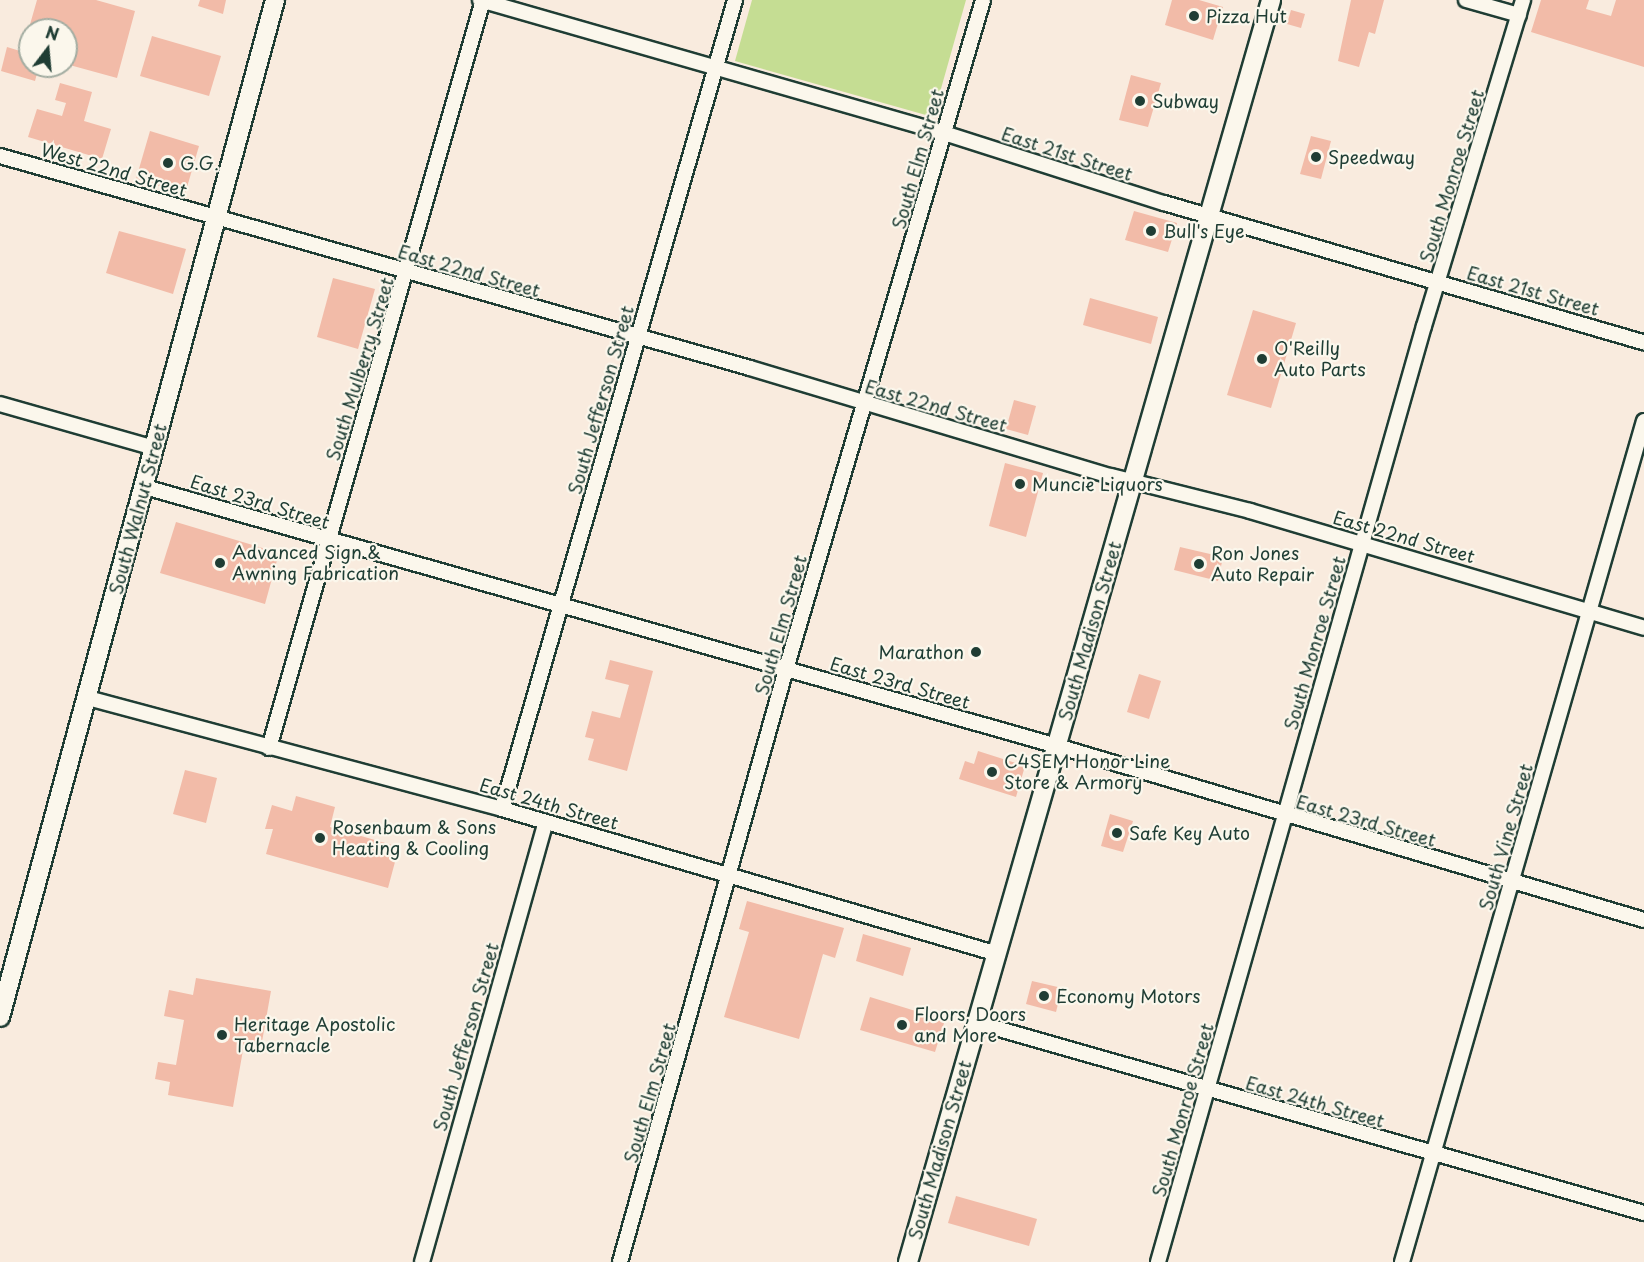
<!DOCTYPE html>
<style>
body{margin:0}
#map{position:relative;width:1644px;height:1262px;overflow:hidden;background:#f9ebde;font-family:"Playpen Sans",sans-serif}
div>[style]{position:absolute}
.green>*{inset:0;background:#c5dd93}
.building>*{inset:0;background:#f2bba8}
.roads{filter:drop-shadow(2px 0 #1f3d34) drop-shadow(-2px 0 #1f3d34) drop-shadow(0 2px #1f3d34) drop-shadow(0 -2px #1f3d34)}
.minor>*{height:14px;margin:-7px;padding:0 7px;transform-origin:7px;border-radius:7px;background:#fbf7ec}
.secondary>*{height:18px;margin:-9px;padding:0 9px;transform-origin:9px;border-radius:9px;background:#fbf7ec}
.dots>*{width:16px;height:16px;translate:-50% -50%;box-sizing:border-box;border:3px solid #fbf7ec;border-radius:50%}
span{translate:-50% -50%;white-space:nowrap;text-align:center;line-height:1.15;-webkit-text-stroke:4.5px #fbf7ec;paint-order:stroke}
.poi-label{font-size:18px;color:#1f3d34}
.left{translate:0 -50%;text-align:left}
.right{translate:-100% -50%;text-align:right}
.street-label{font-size:18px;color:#1f3d34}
.north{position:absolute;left:18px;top:18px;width:60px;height:60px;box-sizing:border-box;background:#fbf7ec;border:2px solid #a3ada2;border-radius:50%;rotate:16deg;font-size:16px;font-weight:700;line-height:24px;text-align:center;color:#1f3d34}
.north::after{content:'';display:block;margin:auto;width:21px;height:27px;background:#1f3d34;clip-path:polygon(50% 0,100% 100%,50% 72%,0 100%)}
</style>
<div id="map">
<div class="green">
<i style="clip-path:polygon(752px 0,966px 0,933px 117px,735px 61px)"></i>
</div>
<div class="building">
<i style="clip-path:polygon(37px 0,96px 0,135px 11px,117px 78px,66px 64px,66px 30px,29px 28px)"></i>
<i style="clip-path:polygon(200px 0,226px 0,223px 14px,198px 6px)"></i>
<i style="clip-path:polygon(1172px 0,1199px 0,1223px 7px,1213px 40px,1165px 25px)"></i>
<i style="clip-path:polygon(1351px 0,1384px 0,1375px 34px,1369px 32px,1359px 67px,1338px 61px)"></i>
<i style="clip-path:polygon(1541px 0,1589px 0,1586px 9px,1611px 16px,1616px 0,1644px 0,1644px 67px,1531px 32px)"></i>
<i style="clip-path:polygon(1291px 10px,1305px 14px,1301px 28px,1287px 24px)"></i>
<i style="clip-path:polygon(152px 36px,221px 56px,209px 96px,140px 76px)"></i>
<i style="clip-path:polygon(7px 47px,30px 54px,30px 66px,39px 66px,35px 81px,1px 71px)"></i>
<i style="clip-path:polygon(1131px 75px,1161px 83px,1148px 127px,1119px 120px)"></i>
<i style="clip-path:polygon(60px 83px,92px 92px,84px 121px,111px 129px,102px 159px,28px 137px,37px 109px,62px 116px,66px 103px,55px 100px)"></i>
<i style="clip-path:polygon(150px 131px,199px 146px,185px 194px,136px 179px)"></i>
<i style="clip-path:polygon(1311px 136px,1331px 141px,1321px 179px,1300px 174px)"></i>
<i style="clip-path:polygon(1134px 211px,1177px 223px,1168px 252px,1125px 240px)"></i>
<i style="clip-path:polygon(119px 231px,186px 249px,173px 294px,106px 273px)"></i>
<i style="clip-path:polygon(333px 278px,375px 289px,358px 349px,317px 337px)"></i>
<i style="clip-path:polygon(1090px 298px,1158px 317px,1151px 344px,1083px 325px)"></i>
<i style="clip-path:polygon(1253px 310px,1296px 323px,1271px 408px,1227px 395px)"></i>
<i style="clip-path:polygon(1014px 400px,1036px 406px,1028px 435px,1006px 429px)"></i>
<i style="clip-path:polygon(1005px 463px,1043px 473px,1026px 537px,989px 526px)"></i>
<i style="clip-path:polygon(176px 522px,279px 553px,265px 604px,160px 573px)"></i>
<i style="clip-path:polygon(1180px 547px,1223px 557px,1218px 581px,1174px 570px)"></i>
<i style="clip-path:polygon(610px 660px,653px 671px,627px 771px,588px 760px,594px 739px,585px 737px,592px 711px,620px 718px,629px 685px,605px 679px)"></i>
<i style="clip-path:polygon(1139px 674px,1161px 681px,1149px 719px,1127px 712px)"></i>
<i style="clip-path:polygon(978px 751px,1025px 766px,1016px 797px,959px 779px,965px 761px,974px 764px)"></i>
<i style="clip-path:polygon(185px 770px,217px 778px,206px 823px,173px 814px)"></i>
<i style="clip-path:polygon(296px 796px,335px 807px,330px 827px,399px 847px,388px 888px,266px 854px,273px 829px,265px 829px,272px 805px,292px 811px)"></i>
<i style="clip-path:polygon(1110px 814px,1133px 821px,1123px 852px,1101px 846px)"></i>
<i style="clip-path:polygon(747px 901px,844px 928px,835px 958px,823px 954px,799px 1039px,724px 1017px,749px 932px,739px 929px)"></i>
<i style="clip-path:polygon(863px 934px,911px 948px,903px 976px,856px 961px)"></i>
<i style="clip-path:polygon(196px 978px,271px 991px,260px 1053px,243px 1050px,233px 1107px,168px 1095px,170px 1082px,155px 1079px,158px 1062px,176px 1065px,184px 1020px,164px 1016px,169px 990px,193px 995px)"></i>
<i style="clip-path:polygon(1032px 981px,1062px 988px,1056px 1012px,1026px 1004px)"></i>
<i style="clip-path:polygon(870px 997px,945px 1020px,935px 1052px,860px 1030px)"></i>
<i style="clip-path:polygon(956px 1196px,1037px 1219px,1029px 1246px,948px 1223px)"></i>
</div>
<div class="roads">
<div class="minor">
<i style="left:480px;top:0;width:483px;rotate:16deg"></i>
<i style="left:944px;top:133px;width:231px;rotate:17.7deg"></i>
<i style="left:1164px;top:203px;width:500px;rotate:16.2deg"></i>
<i style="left:1466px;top:0;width:55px;rotate:15.8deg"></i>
<i style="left:0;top:156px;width:779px;rotate:15.78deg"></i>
<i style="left:750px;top:368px;width:377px;rotate:16.7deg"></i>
<i style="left:1111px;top:476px;width:143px;rotate:14.1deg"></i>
<i style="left:1250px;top:511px;width:411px;rotate:16.5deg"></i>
<i style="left:0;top:404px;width:160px;rotate:15.9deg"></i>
<i style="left:145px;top:487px;width:948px;rotate:15.85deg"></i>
<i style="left:1057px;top:746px;width:612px;rotate:16.51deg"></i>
<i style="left:88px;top:698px;width:429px;rotate:15deg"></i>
<i style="left:502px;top:809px;width:517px;rotate:16.3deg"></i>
<i style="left:269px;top:748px;width:778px;rotate:-74.03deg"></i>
<i style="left:502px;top:809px;width:842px;rotate:-73.93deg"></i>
<i style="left:978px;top:1023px;width:693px;rotate:15.92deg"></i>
<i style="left:422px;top:1262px;width:457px;rotate:-74.3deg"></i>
<i style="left:620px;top:1262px;width:616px;rotate:-74.36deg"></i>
<i style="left:786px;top:669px;width:697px;rotate:-73.59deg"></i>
<i style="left:1158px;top:1262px;width:973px;rotate:-74.14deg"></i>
<i style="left:1424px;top:326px;width:341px;rotate:-73.1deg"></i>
<i style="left:1402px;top:1262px;width:875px;rotate:-73.95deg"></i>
</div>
<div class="secondary">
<i style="left:0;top:1017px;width:1054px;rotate:-74.87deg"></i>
<i style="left:908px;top:1262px;width:1313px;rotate:-73.95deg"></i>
</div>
</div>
<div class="dots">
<i style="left:1194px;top:16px;background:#1f3d34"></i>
<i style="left:1140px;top:101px;background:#1f3d34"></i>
<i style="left:1316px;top:157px;background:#1f3d34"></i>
<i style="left:168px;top:163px;background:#1f3d34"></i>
<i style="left:1151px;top:231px;background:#1f3d34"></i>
<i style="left:1262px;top:359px;background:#1f3d34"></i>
<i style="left:1020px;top:484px;background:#1f3d34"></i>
<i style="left:220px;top:563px;background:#1f3d34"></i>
<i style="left:1199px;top:564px;background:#1f3d34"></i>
<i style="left:976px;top:652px;background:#1f3d34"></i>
<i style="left:992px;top:772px;background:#1f3d34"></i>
<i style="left:1117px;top:833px;background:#1f3d34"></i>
<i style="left:320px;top:838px;background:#1f3d34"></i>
<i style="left:1044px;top:996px;background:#1f3d34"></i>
<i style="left:902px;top:1025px;background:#1f3d34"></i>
<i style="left:222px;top:1035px;background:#1f3d34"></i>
</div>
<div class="poi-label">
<span class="left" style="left:1206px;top:16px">Pizza Hut</span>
<span class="left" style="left:1152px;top:101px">Subway</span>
<span class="left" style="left:1328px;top:157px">Speedway</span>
<span class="left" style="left:180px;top:163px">G.G.</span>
<span class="left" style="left:1163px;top:231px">Bull's Eye</span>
<span class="left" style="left:1274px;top:359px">O'Reilly<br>Auto Parts</span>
<span class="left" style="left:1032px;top:484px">Muncie Liquors</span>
<span class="left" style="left:232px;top:563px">Advanced Sign &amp;<br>Awning Fabrication</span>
<span class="left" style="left:1211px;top:564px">Ron Jones<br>Auto Repair</span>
<span class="right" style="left:964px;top:652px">Marathon</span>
<span class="left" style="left:1004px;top:772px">C4SEM Honor Line<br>Store &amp; Armory</span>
<span class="left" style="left:332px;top:838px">Rosenbaum &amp; Sons<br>Heating &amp; Cooling</span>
<span class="left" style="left:1129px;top:833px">Safe Key Auto</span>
<span class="left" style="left:1056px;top:996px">Economy Motors</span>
<span class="left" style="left:914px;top:1025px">Floors, Doors<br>and More</span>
<span class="left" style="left:234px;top:1035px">Heritage Apostolic<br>Tabernacle</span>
</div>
<div class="street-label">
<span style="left:1067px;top:154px;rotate:18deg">East 21st Street</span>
<span style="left:918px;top:159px;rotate:-74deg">South Elm Street</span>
<span style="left:114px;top:170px;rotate:16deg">West 22nd Street</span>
<span style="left:1452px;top:176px;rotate:-73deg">South Monroe Street</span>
<span style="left:469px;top:271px;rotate:16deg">East 22nd Street</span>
<span style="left:1533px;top:291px;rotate:16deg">East 21st Street</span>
<span style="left:360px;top:369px;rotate:-73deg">South Mulberry Street</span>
<span style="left:601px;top:400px;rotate:-74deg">South Jefferson Street</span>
<span style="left:936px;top:406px;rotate:16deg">East 22nd Street</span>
<span style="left:260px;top:502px;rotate:17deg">East 23rd Street</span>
<span style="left:138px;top:509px;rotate:-75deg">South Walnut Street</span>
<span style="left:1404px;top:537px;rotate:16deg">East 22nd Street</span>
<span style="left:781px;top:625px;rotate:-74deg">South Elm Street</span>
<span style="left:1090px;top:631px;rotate:-74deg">South Madison Street</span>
<span style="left:1315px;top:643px;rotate:-74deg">South Monroe Street</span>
<span style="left:900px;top:683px;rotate:16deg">East 23rd Street</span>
<span style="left:549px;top:804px;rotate:16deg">East 24th Street</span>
<span style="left:1366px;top:821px;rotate:16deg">East 23rd Street</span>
<span style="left:1506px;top:837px;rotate:-74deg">South Vine Street</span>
<span style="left:466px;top:1037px;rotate:-74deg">South Jefferson Street</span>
<span style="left:650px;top:1093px;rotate:-74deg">South Elm Street</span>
<span style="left:1315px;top:1102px;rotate:16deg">East 24th Street</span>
<span style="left:1183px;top:1110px;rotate:-74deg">South Monroe Street</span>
<span style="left:940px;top:1150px;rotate:-74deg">South Madison Street</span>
</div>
<div class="north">N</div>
</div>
